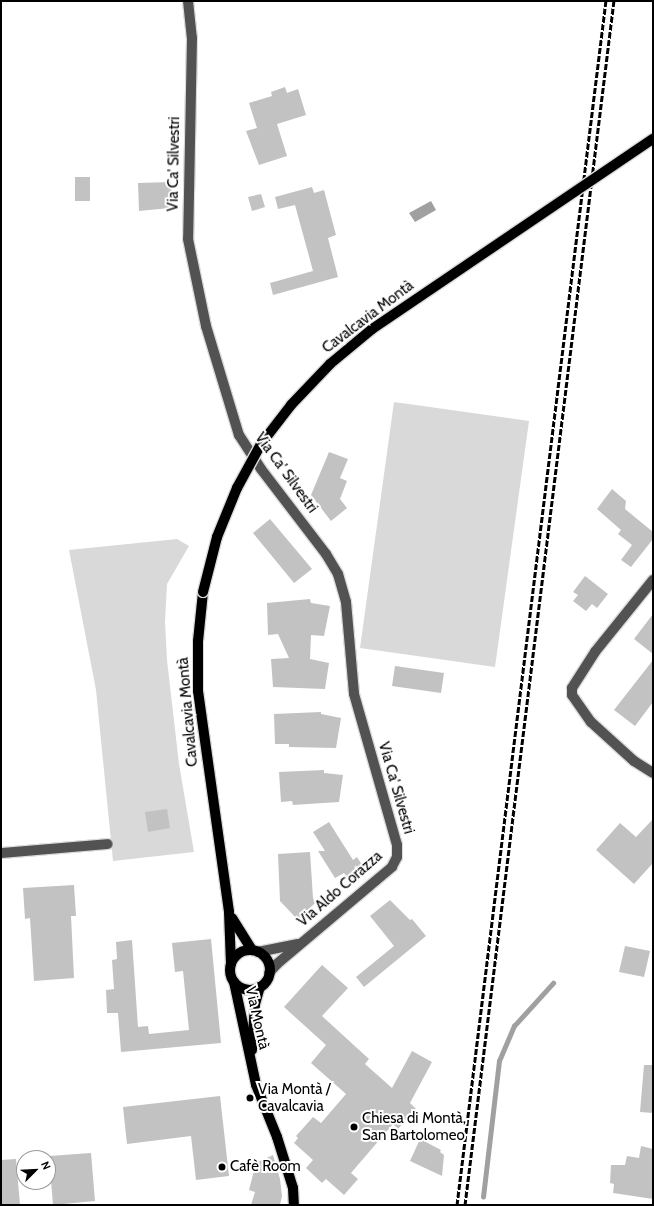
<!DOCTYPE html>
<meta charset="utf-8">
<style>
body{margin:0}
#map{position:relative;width:654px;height:1206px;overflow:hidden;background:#fff;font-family:Cabin,sans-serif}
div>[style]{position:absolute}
.green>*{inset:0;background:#d9d9d9}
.water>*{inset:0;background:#a0a0a0}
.stream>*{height:4.5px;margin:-2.25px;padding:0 2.25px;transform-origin:2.25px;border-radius:2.25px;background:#a0a0a0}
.building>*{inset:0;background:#c2c2c2}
.roads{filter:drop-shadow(1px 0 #dbdbdb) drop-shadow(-1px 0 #dbdbdb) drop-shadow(0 1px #dbdbdb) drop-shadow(0 -1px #dbdbdb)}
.minor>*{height:10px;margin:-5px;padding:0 5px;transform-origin:5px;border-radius:5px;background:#525252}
.major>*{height:10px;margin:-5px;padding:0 5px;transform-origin:5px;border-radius:5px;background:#000}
.major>.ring{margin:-5px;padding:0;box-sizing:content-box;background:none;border:10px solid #000;border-radius:50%}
.rail>*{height:3px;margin-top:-1.5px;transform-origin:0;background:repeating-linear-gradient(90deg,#000 0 6px,transparent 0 8px)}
.bridges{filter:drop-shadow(1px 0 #dbdbdb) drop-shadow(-1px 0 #dbdbdb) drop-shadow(0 1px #dbdbdb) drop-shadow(0 -1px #dbdbdb)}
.major-bridge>*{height:10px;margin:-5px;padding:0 5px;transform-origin:5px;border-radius:5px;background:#000}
.dots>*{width:11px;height:11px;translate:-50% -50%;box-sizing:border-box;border:2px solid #fff;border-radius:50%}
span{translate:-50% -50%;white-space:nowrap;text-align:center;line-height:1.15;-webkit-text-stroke:4px #fff;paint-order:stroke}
.street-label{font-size:15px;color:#000}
.poi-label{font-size:15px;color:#000}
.left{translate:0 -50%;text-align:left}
.frame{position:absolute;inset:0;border:2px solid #000;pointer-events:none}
.north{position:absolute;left:16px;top:1150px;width:40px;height:40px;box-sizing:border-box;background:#fff;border:1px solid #999;border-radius:50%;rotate:66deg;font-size:11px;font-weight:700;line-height:16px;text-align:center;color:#000}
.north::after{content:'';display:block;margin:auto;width:14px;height:18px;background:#000;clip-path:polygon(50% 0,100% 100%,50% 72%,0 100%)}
</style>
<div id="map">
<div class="green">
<i style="clip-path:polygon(394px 402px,529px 421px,495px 667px,360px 648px)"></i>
<i style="clip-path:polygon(177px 539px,189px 546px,167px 584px,165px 622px,167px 660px,179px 764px,194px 852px,113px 861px,96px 690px,69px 550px)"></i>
</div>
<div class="water">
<i style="clip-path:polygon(431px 201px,436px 210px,415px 222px,409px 213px)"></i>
</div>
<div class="stream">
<i style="left:483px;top:1197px;width:137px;rotate:-83.3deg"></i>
<i style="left:499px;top:1061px;width:38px;rotate:-67deg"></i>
<i style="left:514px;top:1026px;width:58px;rotate:-47.8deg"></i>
</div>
<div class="building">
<i style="clip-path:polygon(285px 87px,287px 93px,298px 89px,306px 115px,277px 124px,287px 156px,259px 165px,246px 131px,257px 128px,249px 103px,272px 96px,271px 92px)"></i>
<i style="clip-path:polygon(75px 177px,90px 177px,90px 201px,75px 201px)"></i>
<i style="clip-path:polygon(171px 182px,172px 202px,169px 202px,170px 208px,139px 211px,138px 183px)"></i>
<i style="clip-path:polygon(312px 187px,314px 193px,324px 190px,336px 235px,328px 238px,338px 277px,273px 295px,270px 283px,313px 271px,295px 205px,278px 209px,275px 197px)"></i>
<i style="clip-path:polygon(261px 194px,265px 207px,252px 211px,248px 197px)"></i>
<i style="clip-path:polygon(329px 452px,348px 459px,340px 478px,347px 481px,340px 499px,347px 508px,331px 521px,311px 495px)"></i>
<i style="clip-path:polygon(612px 489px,626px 501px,625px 509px,653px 532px,653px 539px,631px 567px,621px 560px,632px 545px,618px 534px,621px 530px,597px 509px)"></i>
<i style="clip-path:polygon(270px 519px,312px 569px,294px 583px,253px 533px)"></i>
<i style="clip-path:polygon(585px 576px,608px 594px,597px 608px,592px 604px,586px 611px,573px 601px,578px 595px,573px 592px)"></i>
<i style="clip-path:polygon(310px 599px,311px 603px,330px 606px,324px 636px,311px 635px,310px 659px,329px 663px,325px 689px,273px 687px,271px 659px,289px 658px,278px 634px,268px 635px,267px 603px)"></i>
<i style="clip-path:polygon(653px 614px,653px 654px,634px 639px)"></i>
<i style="clip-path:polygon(653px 660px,653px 702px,635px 726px,614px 710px)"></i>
<i style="clip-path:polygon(395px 666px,444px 673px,441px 693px,392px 686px)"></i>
<i style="clip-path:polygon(321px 712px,321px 714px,341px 718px,336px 748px,289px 747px,289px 744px,275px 744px,274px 714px)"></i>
<i style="clip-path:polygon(324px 770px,324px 773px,343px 775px,339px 802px,293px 805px,292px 801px,281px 802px,279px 772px)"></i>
<i style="clip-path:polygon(167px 809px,170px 828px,148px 832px,145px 812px)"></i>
<i style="clip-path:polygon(653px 819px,653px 863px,634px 884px,596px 850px,620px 823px,636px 837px)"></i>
<i style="clip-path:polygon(329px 822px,353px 860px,357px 857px,366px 871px,349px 881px,344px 873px,335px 878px,318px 851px,325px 851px,313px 832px)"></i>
<i style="clip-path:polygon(310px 852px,313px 898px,315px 903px,298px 920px,280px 901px,278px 854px)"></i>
<i style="clip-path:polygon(74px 885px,76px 916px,71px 916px,74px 978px,34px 981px,30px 918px,25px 919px,23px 888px)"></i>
<i style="clip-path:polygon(390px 900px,410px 920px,412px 919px,426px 936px,364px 987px,356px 977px,394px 946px,370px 916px)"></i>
<i style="clip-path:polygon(211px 939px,221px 1043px,121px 1052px,118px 1013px,107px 1013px,106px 990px,114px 989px,112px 960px,117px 959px,116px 942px,132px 940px,138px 1027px,148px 1026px,149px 1034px,189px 1030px,183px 971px,175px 972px,172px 943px)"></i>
<i style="clip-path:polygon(625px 946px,650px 951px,644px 977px,619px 972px)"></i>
<i style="clip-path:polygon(322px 965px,348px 988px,322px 1016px,369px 1059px,365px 1064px,392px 1088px,412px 1051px,432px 1062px,410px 1103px,416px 1109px,398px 1129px,393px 1124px,351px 1173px,358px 1179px,344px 1195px,326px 1179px,322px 1183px,306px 1168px,313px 1160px,294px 1143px,298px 1138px,296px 1136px,313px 1117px,321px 1123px,346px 1094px,311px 1063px,326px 1045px,284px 1007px)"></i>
<i style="clip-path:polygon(644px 1065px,653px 1065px,653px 1113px,640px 1112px)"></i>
<i style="clip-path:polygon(220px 1096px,229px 1176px,196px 1180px,191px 1136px,127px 1144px,123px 1107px)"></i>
<i style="clip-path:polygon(420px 1139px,441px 1150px,440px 1152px,444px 1155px,442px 1176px,410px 1161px)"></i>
<i style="clip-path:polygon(641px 1146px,653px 1149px,653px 1199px,613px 1193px,614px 1184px,610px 1183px,611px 1165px,625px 1165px,627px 1156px,639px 1158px)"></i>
<i style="clip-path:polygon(91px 1153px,95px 1201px,53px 1205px,49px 1156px)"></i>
<i style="clip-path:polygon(273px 1155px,280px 1179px,282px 1196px,280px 1205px,251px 1205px,255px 1192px,249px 1190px,256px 1163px)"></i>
<i style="clip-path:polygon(16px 1159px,20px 1205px,1px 1205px,1px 1160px)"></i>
</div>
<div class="roads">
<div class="minor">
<i style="left:188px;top:1px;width:37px;rotate:84deg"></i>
<i style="left:192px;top:38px;width:201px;rotate:91.1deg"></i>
<i style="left:188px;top:239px;width:89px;rotate:78.3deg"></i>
<i style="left:206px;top:326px;width:114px;rotate:73.2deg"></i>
<i style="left:239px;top:435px;width:40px;rotate:57.1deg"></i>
<i style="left:261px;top:469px;width:107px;rotate:52.6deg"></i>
<i style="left:326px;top:554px;width:23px;rotate:59deg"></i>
<i style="left:338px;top:574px;width:29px;rotate:74deg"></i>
<i style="left:346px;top:602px;width:92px;rotate:85deg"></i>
<i style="left:354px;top:694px;width:157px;rotate:74.1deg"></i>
<i style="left:397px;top:845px;width:12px;rotate:90deg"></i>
<i style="left:397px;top:857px;width:11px;rotate:117deg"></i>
<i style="left:392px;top:867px;width:150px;rotate:139.9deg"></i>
<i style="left:277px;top:964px;width:12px;rotate:132deg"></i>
<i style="left:653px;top:580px;width:92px;rotate:128.9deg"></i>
<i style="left:595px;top:652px;width:43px;rotate:122.6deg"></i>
<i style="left:572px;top:688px;width:7px;rotate:90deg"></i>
<i style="left:572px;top:695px;width:33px;rotate:55deg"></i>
<i style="left:591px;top:722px;width:58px;rotate:42.2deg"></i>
<i style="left:634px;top:761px;width:22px;rotate:32deg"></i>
<i style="left:1px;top:853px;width:107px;rotate:-4.8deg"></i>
<i style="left:258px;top:952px;width:41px;rotate:-11.3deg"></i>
</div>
<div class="major">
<i style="left:203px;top:592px;width:49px;rotate:95.8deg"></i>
<i style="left:198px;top:641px;width:50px;rotate:90deg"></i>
<i style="left:198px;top:691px;width:223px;rotate:82deg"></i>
<i style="left:229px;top:912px;width:52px;rotate:87.8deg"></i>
<i style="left:232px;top:918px;width:38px;rotate:58deg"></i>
<i class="ring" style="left:230px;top:950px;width:30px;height:30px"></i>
<i style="left:234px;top:982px;width:105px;rotate:77.9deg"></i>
<i style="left:256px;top:1085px;width:56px;rotate:68deg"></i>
<i style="left:277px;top:1137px;width:53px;rotate:72.6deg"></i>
<i style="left:293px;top:1188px;width:17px;rotate:87deg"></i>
<i style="left:252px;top:1050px;width:46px;rotate:-86.3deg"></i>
<i style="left:255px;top:1004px;width:18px;rotate:-74deg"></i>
</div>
</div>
<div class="rail">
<i style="left:457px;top:1205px;width:1213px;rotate:-82.95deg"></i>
<i style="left:465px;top:1205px;width:1213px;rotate:-82.95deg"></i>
</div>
<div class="bridges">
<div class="major-bridge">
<i style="left:203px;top:592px;width:57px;rotate:-75.7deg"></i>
<i style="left:217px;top:537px;width:53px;rotate:-67.8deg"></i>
<i style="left:237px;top:488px;width:50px;rotate:-61.4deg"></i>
<i style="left:261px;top:444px;width:49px;rotate:-52.4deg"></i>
<i style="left:291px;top:405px;width:57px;rotate:-46.4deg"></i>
<i style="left:330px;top:364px;width:55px;rotate:-39.8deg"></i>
<i style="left:372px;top:329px;width:339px;rotate:-34.1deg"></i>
</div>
</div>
<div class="dots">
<i style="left:250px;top:1098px;background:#000"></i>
<i style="left:354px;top:1127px;background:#000"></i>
<i style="left:222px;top:1167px;background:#000"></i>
</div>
<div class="street-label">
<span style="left:174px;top:164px;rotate:-89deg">Via Ca' Silvestri</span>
<span style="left:368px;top:317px;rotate:-37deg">Cavalcavia Montà</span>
<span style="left:286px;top:473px;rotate:54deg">Via Ca' Silvestri</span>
<span style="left:188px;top:712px;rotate:-95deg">Cavalcavia Montà</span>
<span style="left:396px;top:788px;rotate:74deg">Via Ca' Silvestri</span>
<span style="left:340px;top:889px;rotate:-41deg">Via Aldo Corazza</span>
<span style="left:257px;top:1018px;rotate:77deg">Via Montà</span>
</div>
<div class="poi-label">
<span class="left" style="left:258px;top:1098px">Via Montà /<br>Cavalcavia</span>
<span class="left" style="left:362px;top:1127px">Chiesa di Montà,<br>San Bartolomeo</span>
<span class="left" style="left:230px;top:1167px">Cafè Room</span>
</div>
<div class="frame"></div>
<div class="north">N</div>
</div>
